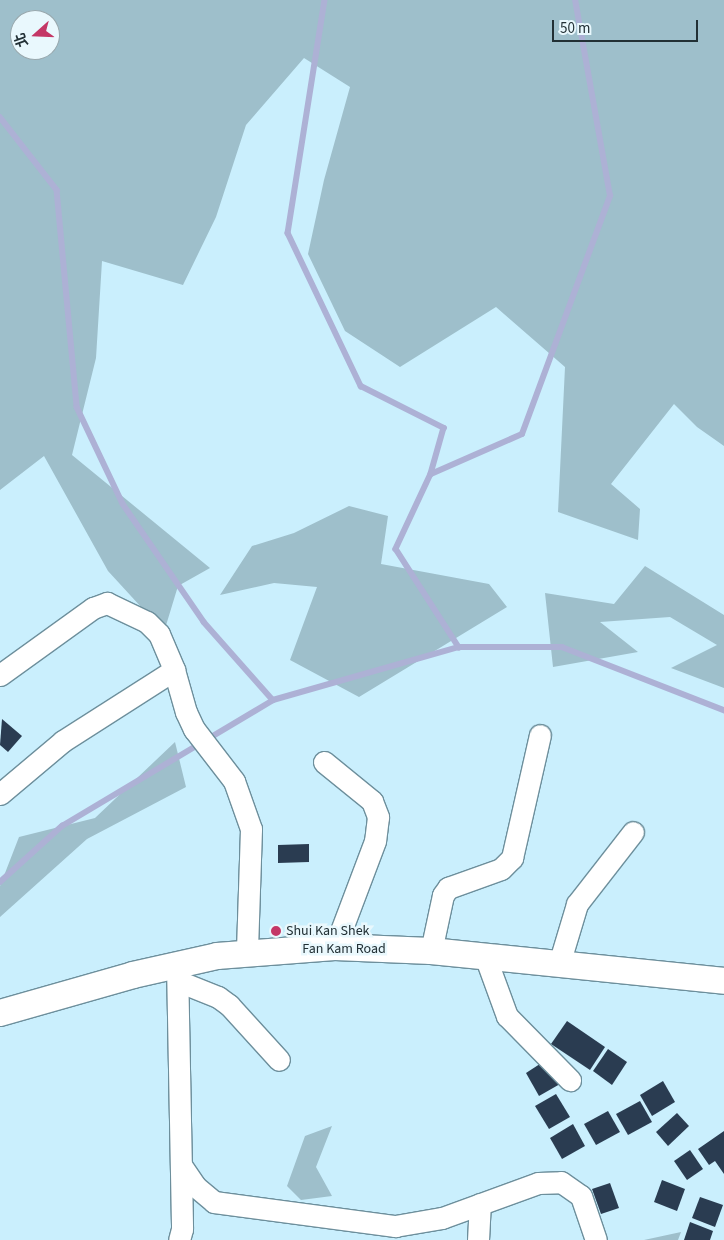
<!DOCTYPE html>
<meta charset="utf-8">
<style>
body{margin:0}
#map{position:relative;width:724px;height:1240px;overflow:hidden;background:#caeffd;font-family:"Source Sans 3","Noto Sans TC",sans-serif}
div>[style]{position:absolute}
.green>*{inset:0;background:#9ebfcb}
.stream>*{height:5.5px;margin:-2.75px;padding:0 2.75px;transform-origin:2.75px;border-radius:2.75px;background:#adb1d5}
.building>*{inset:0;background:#2a3c51}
.roads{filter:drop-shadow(1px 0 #6d8f9c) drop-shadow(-1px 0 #6d8f9c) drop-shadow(0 1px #6d8f9c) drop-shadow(0 -1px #6d8f9c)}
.minor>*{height:21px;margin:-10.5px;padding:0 10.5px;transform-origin:10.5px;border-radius:10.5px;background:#fff}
.major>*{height:26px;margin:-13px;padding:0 13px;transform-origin:13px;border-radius:13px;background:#fff}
.dots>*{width:14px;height:14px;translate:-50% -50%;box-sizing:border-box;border:2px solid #e9f8fd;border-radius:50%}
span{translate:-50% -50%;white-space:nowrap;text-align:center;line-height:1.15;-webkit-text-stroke:5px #e9f8fd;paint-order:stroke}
.poi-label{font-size:14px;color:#223035}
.left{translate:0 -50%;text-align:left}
.street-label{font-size:14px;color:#223035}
.north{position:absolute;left:10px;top:10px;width:50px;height:50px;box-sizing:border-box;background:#e9f8fd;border:1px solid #99a8ad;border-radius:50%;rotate:250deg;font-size:14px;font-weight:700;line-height:20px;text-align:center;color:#223035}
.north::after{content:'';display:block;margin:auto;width:18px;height:22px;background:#c43766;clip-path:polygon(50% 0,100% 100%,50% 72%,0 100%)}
.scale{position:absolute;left:552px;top:20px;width:146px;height:22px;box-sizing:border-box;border:2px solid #223035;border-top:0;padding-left:6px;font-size:15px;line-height:18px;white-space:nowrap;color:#223035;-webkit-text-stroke:4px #e9f8fd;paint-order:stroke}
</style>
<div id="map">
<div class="green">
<i style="clip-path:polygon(evenodd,0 0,724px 0,724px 446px,697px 427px,674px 404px,611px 484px,640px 509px,638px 540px,558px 512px,565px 367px,496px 307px,400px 367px,345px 331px,308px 254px,324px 180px,350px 87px,304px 58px,246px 125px,216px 217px,183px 285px,102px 261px,96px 358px,72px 455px,210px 568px,178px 586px,164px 632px,108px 571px,44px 456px,0 490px,0 0,20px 20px,50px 20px,50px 50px,20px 50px,20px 20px)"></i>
<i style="clip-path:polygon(349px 506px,388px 516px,381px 564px,489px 584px,507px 607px,359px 697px,290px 660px,317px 587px,274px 583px,220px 595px,252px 546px,294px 533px)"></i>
<i style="clip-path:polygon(645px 566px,724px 615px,724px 688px,671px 668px,717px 645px,670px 617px,600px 622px,638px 652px,553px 667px,545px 593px,614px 604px)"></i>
<i style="clip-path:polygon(175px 742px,186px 787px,87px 839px,0 917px,0 886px,19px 837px,95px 818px)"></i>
<i style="clip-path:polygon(332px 1126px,316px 1167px,332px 1196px,301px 1200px,287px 1186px,305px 1136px)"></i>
<i style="clip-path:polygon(681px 1232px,678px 1240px,630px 1240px,644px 1240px)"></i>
</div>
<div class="stream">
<i style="left:325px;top:0;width:236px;rotate:99deg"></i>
<i style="left:288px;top:233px;width:170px;rotate:64.5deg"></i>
<i style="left:361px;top:386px;width:93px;rotate:26.8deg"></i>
<i style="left:444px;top:428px;width:48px;rotate:105.8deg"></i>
<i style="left:431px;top:474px;width:83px;rotate:115deg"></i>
<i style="left:396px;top:549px;width:117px;rotate:57.3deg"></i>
<i style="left:459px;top:647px;width:103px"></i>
<i style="left:562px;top:647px;width:174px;rotate:21.3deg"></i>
<i style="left:0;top:117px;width:93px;rotate:52deg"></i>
<i style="left:57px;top:190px;width:218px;rotate:84.7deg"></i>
<i style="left:77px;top:407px;width:107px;rotate:64.6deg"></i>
<i style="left:123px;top:504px;width:143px;rotate:55.5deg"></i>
<i style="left:204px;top:622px;width:104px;rotate:48.5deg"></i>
<i style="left:273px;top:700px;width:193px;rotate:-15.9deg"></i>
<i style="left:431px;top:474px;width:99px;rotate:-23.7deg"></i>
<i style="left:522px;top:434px;width:254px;rotate:-69.7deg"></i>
<i style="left:610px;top:196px;width:199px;rotate:-100.1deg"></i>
<i style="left:0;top:882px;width:84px;rotate:-42.1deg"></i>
<i style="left:62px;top:826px;width:246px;rotate:-30.8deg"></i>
</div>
<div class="building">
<i style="clip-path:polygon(2px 719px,22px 736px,8px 752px,0 745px)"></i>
<i style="clip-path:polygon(309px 844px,309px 862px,278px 863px,278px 845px)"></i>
<i style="clip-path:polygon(567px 1021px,605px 1047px,590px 1070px,551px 1044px)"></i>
<i style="clip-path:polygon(608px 1049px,627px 1062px,612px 1085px,593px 1071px)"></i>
<i style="clip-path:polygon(546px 1060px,560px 1084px,539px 1096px,526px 1073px)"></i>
<i style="clip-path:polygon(663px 1081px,675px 1102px,652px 1116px,640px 1095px)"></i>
<i style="clip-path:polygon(556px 1094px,570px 1117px,549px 1129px,535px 1106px)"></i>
<i style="clip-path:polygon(640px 1101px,652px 1122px,628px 1135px,616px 1114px)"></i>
<i style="clip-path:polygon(608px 1111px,620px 1132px,596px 1145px,584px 1124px)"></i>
<i style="clip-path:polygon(677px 1113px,689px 1126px,668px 1146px,656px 1132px)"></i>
<i style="clip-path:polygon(573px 1124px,585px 1146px,562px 1159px,550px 1138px)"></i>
<i style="clip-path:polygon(724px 1131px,724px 1174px,715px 1161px,709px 1165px,698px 1149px)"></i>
<i style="clip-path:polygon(690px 1150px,703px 1169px,687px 1180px,674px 1161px)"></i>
<i style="clip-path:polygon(662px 1180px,685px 1189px,677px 1211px,654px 1202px)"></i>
<i style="clip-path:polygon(610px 1183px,619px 1208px,601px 1214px,592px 1189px)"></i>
<i style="clip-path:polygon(700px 1197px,723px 1205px,715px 1227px,692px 1218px)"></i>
<i style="clip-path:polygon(690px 1222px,713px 1231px,710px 1240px,684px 1240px)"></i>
</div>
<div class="roads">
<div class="minor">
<i style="left:0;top:675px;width:115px;rotate:-35.8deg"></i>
<i style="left:93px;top:608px;width:15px;rotate:-20deg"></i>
<i style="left:107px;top:603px;width:44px;rotate:25.4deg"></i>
<i style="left:147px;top:622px;width:17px;rotate:45deg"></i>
<i style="left:159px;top:634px;width:39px;rotate:67deg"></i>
<i style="left:174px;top:670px;width:44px;rotate:74.1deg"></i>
<i style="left:186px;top:712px;width:19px;rotate:65deg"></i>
<i style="left:194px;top:729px;width:66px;rotate:52.4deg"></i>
<i style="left:234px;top:781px;width:51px;rotate:70.5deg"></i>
<i style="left:251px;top:829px;width:123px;rotate:91.9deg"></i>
<i style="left:324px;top:762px;width:62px;rotate:39.1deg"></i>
<i style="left:372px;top:801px;width:17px;rotate:69deg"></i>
<i style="left:378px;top:817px;width:24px;rotate:97deg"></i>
<i style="left:375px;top:841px;width:113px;rotate:110.7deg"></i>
<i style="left:0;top:794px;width:82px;rotate:-40.1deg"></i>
<i style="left:63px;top:741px;width:132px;rotate:-32.6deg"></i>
<i style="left:431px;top:951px;width:57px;rotate:-77.9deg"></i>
<i style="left:443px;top:895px;width:9px;rotate:-54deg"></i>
<i style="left:448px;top:888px;width:56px;rotate:-19.7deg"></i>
<i style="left:501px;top:869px;width:16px;rotate:-45deg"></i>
<i style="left:512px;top:858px;width:126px;rotate:-77.2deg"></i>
<i style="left:485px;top:956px;width:64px;rotate:69.9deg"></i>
<i style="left:507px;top:1016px;width:90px;rotate:45.5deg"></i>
<i style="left:177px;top:964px;width:265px;rotate:88.9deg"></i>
<i style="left:182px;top:1229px;width:11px;rotate:105deg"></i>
<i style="left:559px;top:964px;width:63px;rotate:-73.3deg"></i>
<i style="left:577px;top:904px;width:91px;rotate:-52.1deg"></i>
<i style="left:178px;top:981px;width:43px;rotate:21.8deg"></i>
<i style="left:218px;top:997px;width:14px;rotate:36deg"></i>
<i style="left:229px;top:1005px;width:74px;rotate:47.7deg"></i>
<i style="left:181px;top:1165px;width:25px;rotate:56deg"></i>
<i style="left:195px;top:1186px;width:25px;rotate:40deg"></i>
<i style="left:214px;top:1202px;width:183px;rotate:7.6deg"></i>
<i style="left:395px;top:1226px;width:48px;rotate:-9.7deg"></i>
<i style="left:442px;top:1218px;width:102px;rotate:-20deg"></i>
<i style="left:538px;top:1183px;width:23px;rotate:-2deg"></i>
<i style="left:561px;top:1182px;width:24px;rotate:35deg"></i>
<i style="left:581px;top:1196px;width:46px;rotate:71.2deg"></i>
<i style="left:478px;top:1240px;width:36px;rotate:-87deg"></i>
</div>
<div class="major">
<i style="left:0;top:1013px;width:138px;rotate:-15.9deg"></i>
<i style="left:133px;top:975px;width:86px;rotate:-12.7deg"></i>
<i style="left:217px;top:956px;width:118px;rotate:-4.4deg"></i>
<i style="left:335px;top:947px;width:96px;rotate:2.4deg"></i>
<i style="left:431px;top:951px;width:295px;rotate:5.8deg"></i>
</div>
</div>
<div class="dots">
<i style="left:276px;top:931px;background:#c43766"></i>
</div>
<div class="poi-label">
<span class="left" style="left:286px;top:931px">Shui Kan Shek</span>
</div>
<div class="street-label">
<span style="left:344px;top:949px">Fan Kam Road</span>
</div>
<div class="north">北</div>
<div class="scale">50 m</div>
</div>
